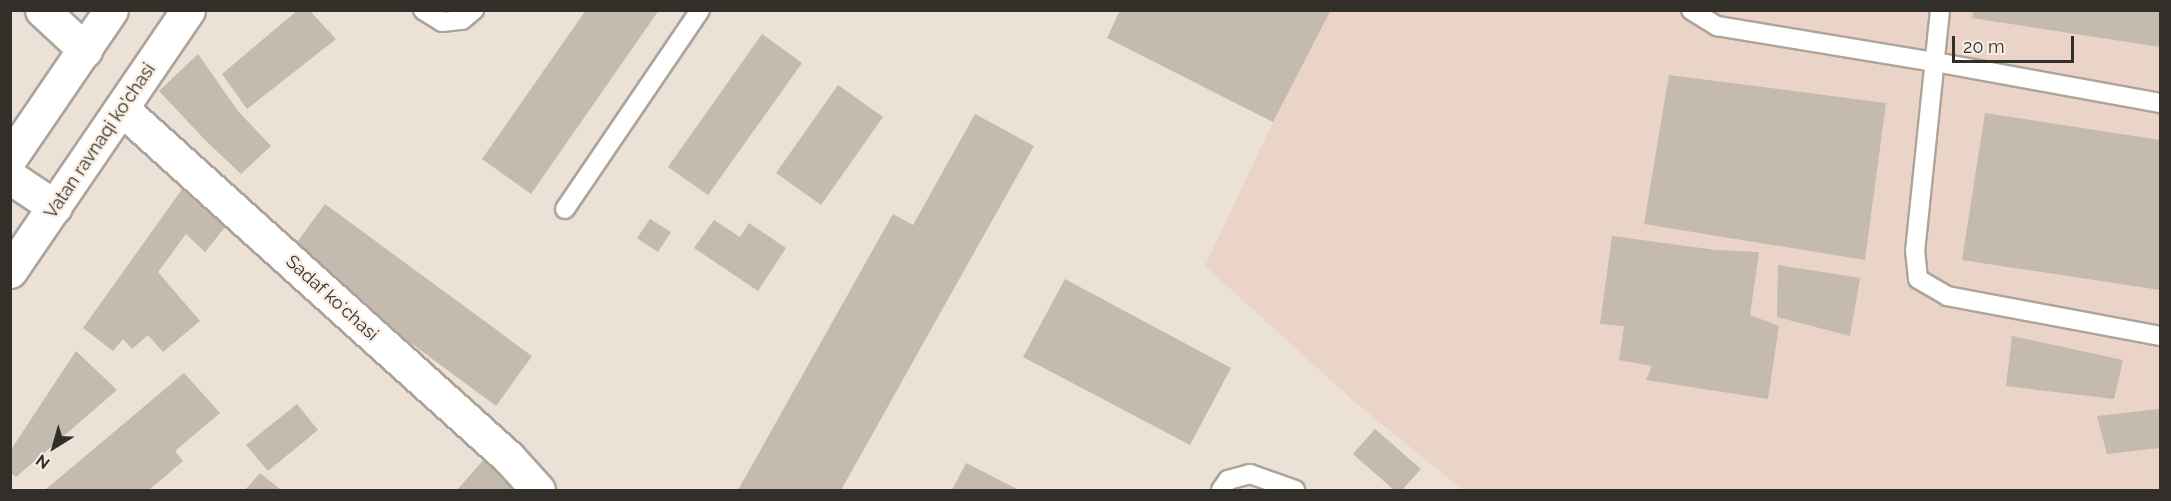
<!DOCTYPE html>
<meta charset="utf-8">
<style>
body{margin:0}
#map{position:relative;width:2171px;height:501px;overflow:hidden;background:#ebe1d6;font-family:Raleway,sans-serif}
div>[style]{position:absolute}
.commercial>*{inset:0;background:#ead4c7}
.building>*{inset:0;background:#c4bab0}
.roads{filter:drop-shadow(2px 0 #aea49a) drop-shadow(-2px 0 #aea49a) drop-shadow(0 2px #aea49a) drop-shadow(0 -2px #aea49a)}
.service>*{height:18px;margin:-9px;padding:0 9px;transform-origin:9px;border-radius:9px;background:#fff}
.minor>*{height:33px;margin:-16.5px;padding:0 16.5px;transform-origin:16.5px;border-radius:16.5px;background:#fff}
.secondary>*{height:33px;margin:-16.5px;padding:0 16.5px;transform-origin:16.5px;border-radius:16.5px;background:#fff}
span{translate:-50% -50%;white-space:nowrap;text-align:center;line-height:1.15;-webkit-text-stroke:4.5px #f9eee3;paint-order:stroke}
.street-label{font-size:18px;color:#322e2a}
.frame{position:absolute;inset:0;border:12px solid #322e2a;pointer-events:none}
.north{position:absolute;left:24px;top:417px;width:60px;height:60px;-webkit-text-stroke:4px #f9eee3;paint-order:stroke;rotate:217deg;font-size:16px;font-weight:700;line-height:24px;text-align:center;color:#322e2a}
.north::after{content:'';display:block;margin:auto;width:21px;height:27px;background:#322e2a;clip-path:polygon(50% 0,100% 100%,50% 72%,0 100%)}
.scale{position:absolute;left:1952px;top:36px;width:122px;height:27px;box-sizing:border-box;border:3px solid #322e2a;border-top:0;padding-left:8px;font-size:18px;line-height:21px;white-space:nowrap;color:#322e2a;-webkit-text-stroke:4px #f9eee3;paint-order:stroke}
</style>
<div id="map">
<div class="commercial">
<i style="clip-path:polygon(1331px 11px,2160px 11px,2160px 490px,1463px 490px,1357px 404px,1205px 266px,1273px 122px)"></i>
</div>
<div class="building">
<i style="clip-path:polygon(298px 10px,309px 10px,336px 39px,247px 109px,222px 74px)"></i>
<i style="clip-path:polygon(586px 10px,659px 10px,531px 194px,482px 159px)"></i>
<i style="clip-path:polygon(1120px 10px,1331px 10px,1273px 122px,1107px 38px)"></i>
<i style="clip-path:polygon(1974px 10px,2160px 10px,2160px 47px,1972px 18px)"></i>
<i style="clip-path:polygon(762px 34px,802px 63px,708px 195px,668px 167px)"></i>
<i style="clip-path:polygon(198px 54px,238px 111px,271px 146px,241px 174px,206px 141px,159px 91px)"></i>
<i style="clip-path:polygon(1669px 75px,1886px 103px,1865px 260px,1644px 224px)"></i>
<i style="clip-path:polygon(838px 85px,883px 117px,821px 205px,776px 173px)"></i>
<i style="clip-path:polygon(1985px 113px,2160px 140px,2160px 290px,1962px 260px)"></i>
<i style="clip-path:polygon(975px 114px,1034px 146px,841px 490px,738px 490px,893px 214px,913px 225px)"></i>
<i style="clip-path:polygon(185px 185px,226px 226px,205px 252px,186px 234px,158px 272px,200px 321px,163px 352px,148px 335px,132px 349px,123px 339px,113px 351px,83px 328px)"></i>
<i style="clip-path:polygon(325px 204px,532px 356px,496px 406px,289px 253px)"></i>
<i style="clip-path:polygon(650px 219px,671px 232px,658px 252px,637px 238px)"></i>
<i style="clip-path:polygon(714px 220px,740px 237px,749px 223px,786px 248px,758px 291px,694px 248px)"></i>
<i style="clip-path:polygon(1612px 236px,1716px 250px,1759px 252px,1750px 315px,1779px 326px,1768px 399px,1646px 380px,1652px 366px,1619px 360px,1624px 326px,1600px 324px)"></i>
<i style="clip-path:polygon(1778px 265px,1860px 278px,1850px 336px,1777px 317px)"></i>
<i style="clip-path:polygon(1065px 279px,1231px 368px,1190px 445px,1023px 357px)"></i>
<i style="clip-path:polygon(2012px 336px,2123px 360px,2114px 399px,2006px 386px)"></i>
<i style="clip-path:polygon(76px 351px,117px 390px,16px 477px,10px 472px,10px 451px)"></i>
<i style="clip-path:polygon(184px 373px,220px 413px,175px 451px,183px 461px,149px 490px,45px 490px)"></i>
<i style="clip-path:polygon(297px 404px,318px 430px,268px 471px,246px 445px)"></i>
<i style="clip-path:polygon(2160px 409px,2160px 448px,2107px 454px,2097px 416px)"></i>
<i style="clip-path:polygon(1375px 429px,1421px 469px,1402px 490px,1394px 490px,1353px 454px)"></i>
<i style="clip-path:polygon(486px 457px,518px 490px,457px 490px)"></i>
<i style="clip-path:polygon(966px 463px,1019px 490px,952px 490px)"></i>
<i style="clip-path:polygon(260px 473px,281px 490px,245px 490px)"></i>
</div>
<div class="roads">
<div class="service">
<i style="left:423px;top:10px;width:22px;rotate:32deg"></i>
<i style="left:442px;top:22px;width:20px;rotate:-6deg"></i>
<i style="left:462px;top:20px;width:16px;rotate:-40deg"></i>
<i style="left:1691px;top:10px;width:31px;rotate:32deg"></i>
<i style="left:1717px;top:26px;width:221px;rotate:9.4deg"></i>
<i style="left:1935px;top:62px;width:229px;rotate:10.3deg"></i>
<i style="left:1940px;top:10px;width:241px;rotate:95.9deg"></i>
<i style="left:1915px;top:250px;width:29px;rotate:84deg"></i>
<i style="left:1918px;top:279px;width:34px;rotate:30deg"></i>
<i style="left:1947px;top:296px;width:217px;rotate:10.6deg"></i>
<i style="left:565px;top:209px;width:240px;rotate:-55.8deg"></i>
<i style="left:1221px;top:490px;width:12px;rotate:-55deg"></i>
<i style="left:1228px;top:480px;width:23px;rotate:-15deg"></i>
<i style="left:1250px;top:474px;width:48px;rotate:19.6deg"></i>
</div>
<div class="minor">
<i style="left:42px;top:10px;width:59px;rotate:42.9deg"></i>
<i style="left:122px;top:109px;width:521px;rotate:42.04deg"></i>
<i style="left:509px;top:458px;width:43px;rotate:47.8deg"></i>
</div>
<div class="secondary">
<i style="left:10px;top:158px;width:179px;rotate:-55.7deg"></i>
<i style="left:10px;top:177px;width:54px;rotate:33.7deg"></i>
<i style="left:10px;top:271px;width:316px;rotate:-55.7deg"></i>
</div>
</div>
<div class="street-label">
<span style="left:100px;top:141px;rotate:-56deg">Vatan ravnaqi ko'chasi</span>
<span style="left:332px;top:298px;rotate:42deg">Sadaf koʻchasi</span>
</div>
<div class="frame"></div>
<div class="north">N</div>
<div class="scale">20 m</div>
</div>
